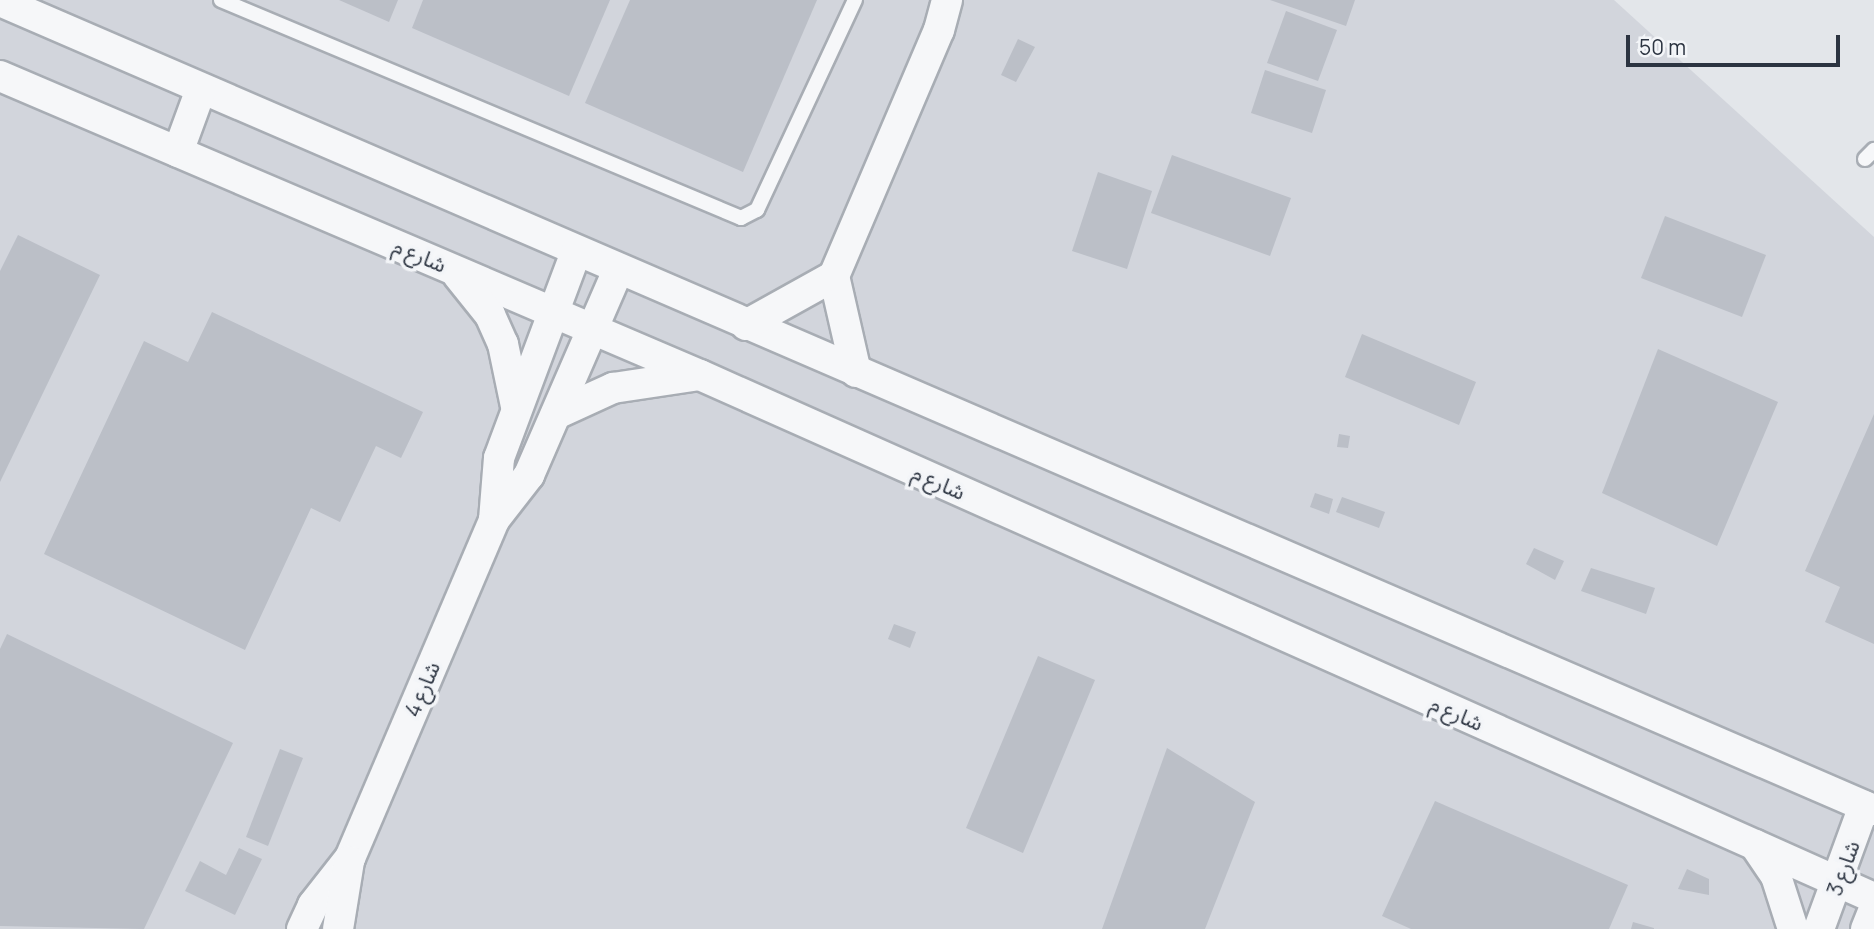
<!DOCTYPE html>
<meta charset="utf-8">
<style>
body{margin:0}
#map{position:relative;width:1874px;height:929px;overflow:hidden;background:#e3e6ea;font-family:Manrope,"Noto Sans Arabic",sans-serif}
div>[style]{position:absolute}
.built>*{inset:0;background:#d2d5dc}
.building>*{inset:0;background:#bbbfc7}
.roads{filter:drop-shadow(2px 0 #a8adb4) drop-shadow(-2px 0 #a8adb4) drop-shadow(0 2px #a8adb4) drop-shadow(0 -2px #a8adb4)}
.lane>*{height:14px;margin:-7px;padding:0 7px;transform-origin:7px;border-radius:7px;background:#f6f7f9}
.street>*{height:30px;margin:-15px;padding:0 15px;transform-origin:15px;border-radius:15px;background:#f6f7f9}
span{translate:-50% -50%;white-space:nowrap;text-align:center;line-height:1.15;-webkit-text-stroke:7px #f3f5f8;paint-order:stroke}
.street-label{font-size:21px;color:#2c3441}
.scale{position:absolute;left:1626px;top:35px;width:214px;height:32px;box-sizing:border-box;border:4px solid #2c3441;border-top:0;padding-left:9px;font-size:21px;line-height:24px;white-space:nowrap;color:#2c3441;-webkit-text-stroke:5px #f3f5f8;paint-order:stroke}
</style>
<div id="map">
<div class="built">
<i style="clip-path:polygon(0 0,1614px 0,1874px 237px,1874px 929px,0 929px)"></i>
</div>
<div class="building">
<i style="clip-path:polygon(339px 0,398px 0,389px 22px)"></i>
<i style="clip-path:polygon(423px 0,610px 0,569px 96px,412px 28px)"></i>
<i style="clip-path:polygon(630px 0,817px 0,743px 172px,585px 103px)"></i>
<i style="clip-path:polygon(1270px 0,1355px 0,1346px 26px)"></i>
<i style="clip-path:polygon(1286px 11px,1337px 30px,1318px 81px,1267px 63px)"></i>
<i style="clip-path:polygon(1018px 39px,1035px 47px,1016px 82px,1001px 75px)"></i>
<i style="clip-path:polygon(1265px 70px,1326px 90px,1312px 133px,1251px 113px)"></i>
<i style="clip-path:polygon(1172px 155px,1291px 198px,1270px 256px,1151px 213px)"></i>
<i style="clip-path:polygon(1098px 172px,1152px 191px,1127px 269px,1072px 251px)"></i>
<i style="clip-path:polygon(1665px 216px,1766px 255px,1742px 317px,1641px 278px)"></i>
<i style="clip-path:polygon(18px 235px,100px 275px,0 482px,0 271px)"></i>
<i style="clip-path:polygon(212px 312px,423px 412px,401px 458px,376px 446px,340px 522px,311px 508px,245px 650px,44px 554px,144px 341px,188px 362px)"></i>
<i style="clip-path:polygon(1362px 334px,1476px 382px,1459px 425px,1345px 377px)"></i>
<i style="clip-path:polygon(1658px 349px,1778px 402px,1717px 546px,1602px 493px)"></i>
<i style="clip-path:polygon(1874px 414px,1874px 644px,1825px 622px,1840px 587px,1805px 571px)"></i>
<i style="clip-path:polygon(1339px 434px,1350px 436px,1348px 448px,1337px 447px)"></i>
<i style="clip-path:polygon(1315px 493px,1333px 499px,1329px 514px,1310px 507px)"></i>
<i style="clip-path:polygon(1342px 497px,1385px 512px,1379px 528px,1336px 512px)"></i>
<i style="clip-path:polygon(1534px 548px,1564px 561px,1555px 580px,1526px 564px)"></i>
<i style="clip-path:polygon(1591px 568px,1655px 588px,1646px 614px,1581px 591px)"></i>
<i style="clip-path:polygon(894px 624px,916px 632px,910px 648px,888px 639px)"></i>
<i style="clip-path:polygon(7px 634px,233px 743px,144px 929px,0 926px,0 649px)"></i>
<i style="clip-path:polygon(1038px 656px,1095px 680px,1023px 853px,966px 828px)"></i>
<i style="clip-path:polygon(1167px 748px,1255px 802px,1205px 929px,1102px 929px)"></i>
<i style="clip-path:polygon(280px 749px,303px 758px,268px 846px,246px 837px)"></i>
<i style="clip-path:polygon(1435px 801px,1628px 885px,1609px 929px,1411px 929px,1382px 916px)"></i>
<i style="clip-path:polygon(239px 848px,262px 859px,235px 915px,185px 891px,200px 861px,226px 875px)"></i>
<i style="clip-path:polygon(1687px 869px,1709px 879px,1709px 895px,1678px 889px)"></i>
<i style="clip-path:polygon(1633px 922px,1654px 928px,1654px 929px,1631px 929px)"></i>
</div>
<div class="roads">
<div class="lane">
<i style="left:221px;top:0;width:564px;rotate:22.74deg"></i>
<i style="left:741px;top:218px;width:18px;rotate:-27deg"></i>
<i style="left:757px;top:210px;width:232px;rotate:-65deg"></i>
<i style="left:1865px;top:159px;width:13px;rotate:-45deg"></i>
</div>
<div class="street">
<i style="left:0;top:1px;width:2041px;rotate:23.35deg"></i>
<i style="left:0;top:76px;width:761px;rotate:23.13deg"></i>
<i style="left:700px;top:375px;width:1285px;rotate:24.01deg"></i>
<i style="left:178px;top:152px;width:67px;rotate:-69.9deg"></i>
<i style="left:458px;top:275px;width:51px;rotate:51.3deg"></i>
<i style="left:490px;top:315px;width:32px;rotate:66deg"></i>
<i style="left:503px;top:344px;width:63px;rotate:78.2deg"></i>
<i style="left:746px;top:325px;width:101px;rotate:-29.1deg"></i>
<i style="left:856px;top:372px;width:98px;rotate:-102.9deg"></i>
<i style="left:834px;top:276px;width:267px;rotate:-66.9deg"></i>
<i style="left:939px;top:30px;width:31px;rotate:-75deg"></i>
<i style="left:556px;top:414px;width:63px;rotate:-24.5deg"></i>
<i style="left:613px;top:388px;width:81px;rotate:-8.5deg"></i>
<i style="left:494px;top:520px;width:62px;rotate:-85.4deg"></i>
<i style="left:499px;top:458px;width:220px;rotate:-69.5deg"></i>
<i style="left:1755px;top:845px;width:37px;rotate:56deg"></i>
<i style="left:1776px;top:876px;width:56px;rotate:72.2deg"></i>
<i style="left:302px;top:929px;width:26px;rotate:-65deg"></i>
<i style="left:313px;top:905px;width:60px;rotate:-51.8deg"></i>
<i style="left:350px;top:858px;width:367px;rotate:-66.9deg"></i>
<i style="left:494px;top:520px;width:57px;rotate:-52.1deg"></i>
<i style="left:529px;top:475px;width:223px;rotate:-66.5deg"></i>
<i style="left:338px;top:929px;width:69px;rotate:-80.8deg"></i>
<i style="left:1819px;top:929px;width:131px;rotate:-69.9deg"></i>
<i style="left:1866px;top:929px;width:22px;rotate:-68deg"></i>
</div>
</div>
<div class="street-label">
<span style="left:420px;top:255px;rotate:23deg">شارع م</span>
<span style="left:939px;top:482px;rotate:24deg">شارع م</span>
<span style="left:422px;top:689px;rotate:-67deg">شارع 4</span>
<span style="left:1457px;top:713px;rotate:24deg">شارع م</span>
<span style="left:1843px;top:868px;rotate:-70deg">شارع 3</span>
</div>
<div class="scale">50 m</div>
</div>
